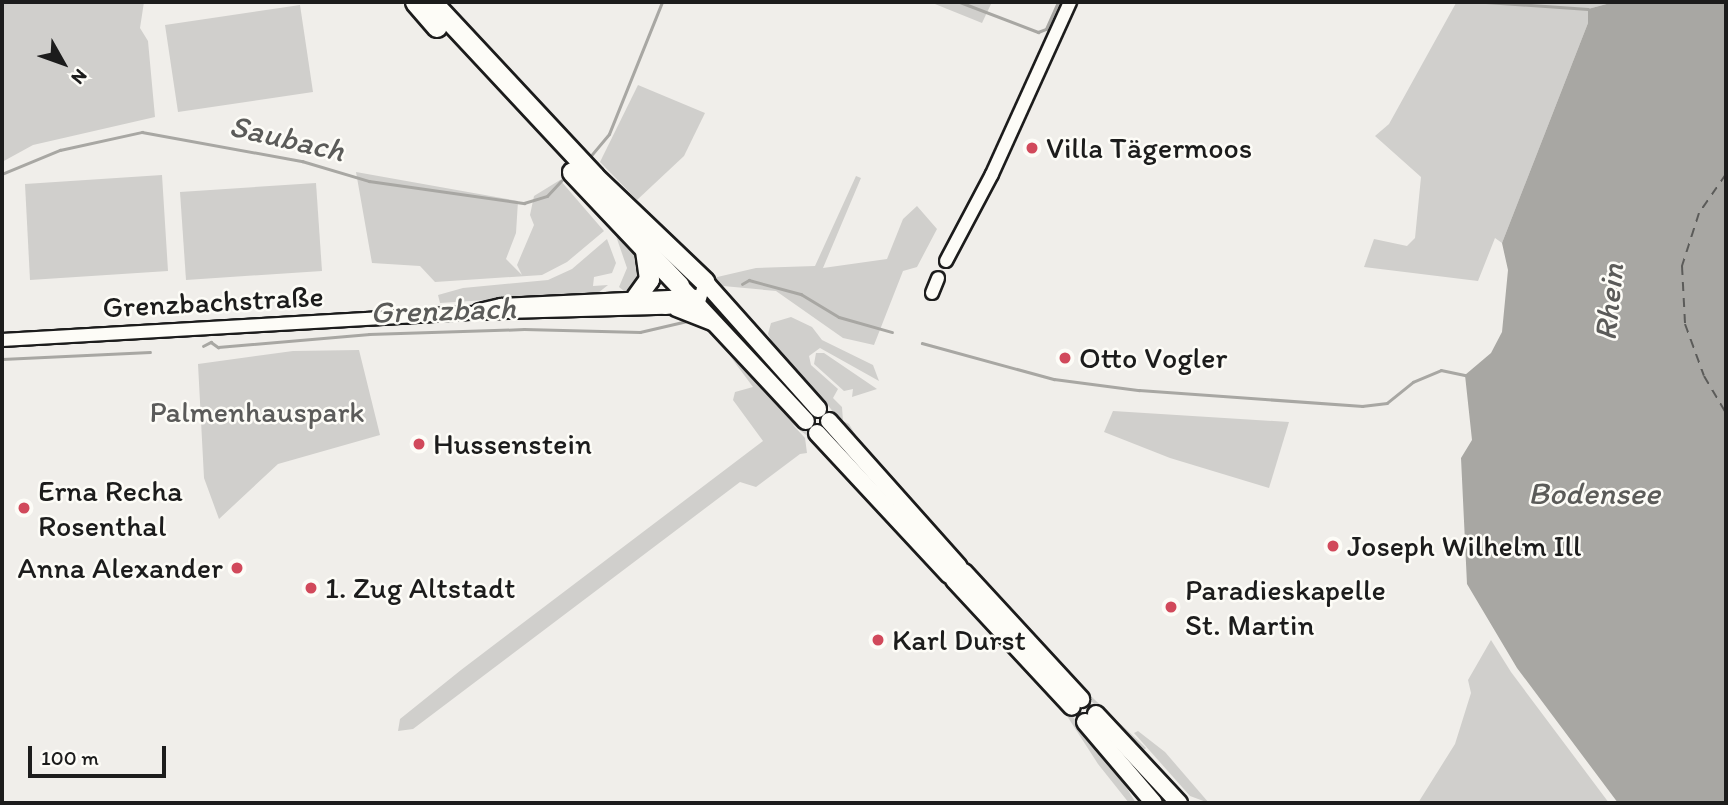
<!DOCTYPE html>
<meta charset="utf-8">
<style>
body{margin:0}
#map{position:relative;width:1728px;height:805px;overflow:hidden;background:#f0eeea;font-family:Itim,sans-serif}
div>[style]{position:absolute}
.green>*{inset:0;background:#d0cfcc}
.water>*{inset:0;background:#a8a7a3}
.stream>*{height:2.5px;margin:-1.25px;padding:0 1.25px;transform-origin:1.25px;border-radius:1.25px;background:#a8a7a3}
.ferry>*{height:2px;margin-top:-1px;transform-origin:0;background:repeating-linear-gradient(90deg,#5b5b59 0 9px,transparent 0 16px)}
.roads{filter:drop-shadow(2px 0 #1c1c1c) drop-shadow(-2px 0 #1c1c1c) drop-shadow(0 2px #1c1c1c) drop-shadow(0 -2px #1c1c1c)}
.minor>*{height:12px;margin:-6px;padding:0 6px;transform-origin:6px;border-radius:6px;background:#fdfcf7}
.major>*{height:16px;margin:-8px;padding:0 8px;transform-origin:8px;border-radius:8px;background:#fdfcf7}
.highway>*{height:19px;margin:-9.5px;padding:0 9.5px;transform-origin:9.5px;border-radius:9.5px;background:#fdfcf7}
.dots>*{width:19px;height:19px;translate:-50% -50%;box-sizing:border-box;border:4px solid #fdfcf7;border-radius:50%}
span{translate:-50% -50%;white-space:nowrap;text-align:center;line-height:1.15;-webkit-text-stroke:5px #fdfcf7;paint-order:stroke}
.poi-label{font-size:30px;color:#1c1c1c}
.left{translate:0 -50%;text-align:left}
.right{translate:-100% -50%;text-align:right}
.street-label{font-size:30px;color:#1c1c1c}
.park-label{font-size:30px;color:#5b5b5a}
.water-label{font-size:32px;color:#5b5b59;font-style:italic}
.frame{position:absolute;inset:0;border:4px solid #1c1c1c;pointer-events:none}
.north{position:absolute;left:28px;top:28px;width:70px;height:70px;-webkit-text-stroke:5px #fdfcf7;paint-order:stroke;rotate:130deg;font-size:19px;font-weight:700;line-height:28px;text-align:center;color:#1c1c1c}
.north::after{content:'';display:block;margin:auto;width:24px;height:32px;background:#1c1c1c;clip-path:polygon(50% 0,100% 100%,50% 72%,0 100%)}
.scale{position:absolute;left:28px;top:746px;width:138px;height:32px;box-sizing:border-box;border:4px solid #1c1c1c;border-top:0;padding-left:9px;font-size:21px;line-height:24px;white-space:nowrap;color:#1c1c1c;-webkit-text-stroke:5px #fdfcf7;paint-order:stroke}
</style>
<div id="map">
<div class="green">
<i style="clip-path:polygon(2px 2px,144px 2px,140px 28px,148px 41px,155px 117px,33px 145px,2px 162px)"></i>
<i style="clip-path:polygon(930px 2px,992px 2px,982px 23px)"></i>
<i style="clip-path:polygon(1614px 2px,1588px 9px,1588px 23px,1502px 243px,1495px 238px,1478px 281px,1364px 267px,1374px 239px,1407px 246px,1415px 238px,1421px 177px,1375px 136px,1389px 124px,1456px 3px)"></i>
<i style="clip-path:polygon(300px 5px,313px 92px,178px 112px,165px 25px)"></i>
<i style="clip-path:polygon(638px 85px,705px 113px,684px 156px,637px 200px,600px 162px)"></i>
<i style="clip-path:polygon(356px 172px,518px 201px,516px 233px,506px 259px,522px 275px,517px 265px,534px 225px,530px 215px,534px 196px,560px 180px,604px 231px,567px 262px,542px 275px,435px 282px,420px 266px,372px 263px)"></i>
<i style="clip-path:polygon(162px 175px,168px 271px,30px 280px,25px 184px)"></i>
<i style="clip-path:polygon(856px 176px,861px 178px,823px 268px,887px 259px,903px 219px,917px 206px,937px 229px,917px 267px,903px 271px,874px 345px,843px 338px,776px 291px,723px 286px,713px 278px,756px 268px,815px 266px)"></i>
<i style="clip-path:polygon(316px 183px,322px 271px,186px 280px,180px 192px)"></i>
<i style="clip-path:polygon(616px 236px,644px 265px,636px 289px,624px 291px,619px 287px,627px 268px)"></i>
<i style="clip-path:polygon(607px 239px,616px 263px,612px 273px,594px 277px,593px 286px,608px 285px,598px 293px,440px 303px,438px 295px,463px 288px,548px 280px,572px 269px)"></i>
<i style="clip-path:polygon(791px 317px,812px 327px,822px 340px,873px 365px,879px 381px,820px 348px,809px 356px,811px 365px,838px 389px,833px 398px,842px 407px,843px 421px,849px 424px,866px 453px,1077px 683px,1146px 748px,1143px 751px,1125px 737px,891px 487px,827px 404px,774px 346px,768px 334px,771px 323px)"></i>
<i style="clip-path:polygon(359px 350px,380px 435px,278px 464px,219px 519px,204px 478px,198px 364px,293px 351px)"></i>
<i style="clip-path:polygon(816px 353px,824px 353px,877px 389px,852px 397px,853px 389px,844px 391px,814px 364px)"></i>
<i style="clip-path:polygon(730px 356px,804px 427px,1058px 699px,1111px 763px,1136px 803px,1129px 803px,1098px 764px,1058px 702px,818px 444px,792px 424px,805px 438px,807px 453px,800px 454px,756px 487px,740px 482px,413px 729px,398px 731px,400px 719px,461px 670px,763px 441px,733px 400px,735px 392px,753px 387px)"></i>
<i style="clip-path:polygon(1113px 411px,1289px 422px,1269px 488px,1170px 458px,1104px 432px)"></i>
<i style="clip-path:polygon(1491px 640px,1511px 672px,1609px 803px,1418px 803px,1455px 744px,1471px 693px,1468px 680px)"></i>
<i style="clip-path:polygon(1138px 731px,1165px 752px,1209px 803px,1190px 796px,1134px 733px)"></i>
</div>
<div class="water">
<i style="clip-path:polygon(1614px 2px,1726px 2px,1726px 803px,1618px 803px,1517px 668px,1467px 584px,1461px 458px,1472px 440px,1465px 375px,1491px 353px,1502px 332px,1508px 270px,1502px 243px,1588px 23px,1588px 9px)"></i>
</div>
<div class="stream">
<i style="left:960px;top:2px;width:84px;rotate:21deg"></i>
<i style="left:1038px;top:32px;width:9px;rotate:-21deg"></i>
<i style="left:1046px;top:29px;width:30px;rotate:-66deg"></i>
<i style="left:1486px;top:2px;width:102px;rotate:3.9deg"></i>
<i style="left:589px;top:158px;width:31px;rotate:-50deg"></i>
<i style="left:609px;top:134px;width:142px;rotate:-68.1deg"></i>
<i style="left:2px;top:174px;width:63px;rotate:-22.5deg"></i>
<i style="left:60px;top:150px;width:84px;rotate:-12.4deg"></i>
<i style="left:142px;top:132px;width:163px;rotate:10.3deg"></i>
<i style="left:302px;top:161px;width:70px;rotate:16.6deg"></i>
<i style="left:369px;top:181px;width:157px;rotate:8.1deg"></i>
<i style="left:524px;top:203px;width:24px;rotate:-17deg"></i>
<i style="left:547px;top:196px;width:21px;rotate:-47deg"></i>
<i style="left:742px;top:284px;width:8px;rotate:-30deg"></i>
<i style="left:749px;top:280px;width:54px;rotate:15.1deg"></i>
<i style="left:801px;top:294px;width:44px;rotate:31.2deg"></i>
<i style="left:839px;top:317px;width:55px;rotate:15.8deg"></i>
<i style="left:922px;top:343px;width:137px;rotate:15.3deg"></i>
<i style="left:1054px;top:379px;width:86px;rotate:7.4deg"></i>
<i style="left:1139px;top:390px;width:224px;rotate:4.1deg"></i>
<i style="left:1362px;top:406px;width:25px;rotate:-7deg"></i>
<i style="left:1387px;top:403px;width:33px;rotate:-39deg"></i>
<i style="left:1413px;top:382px;width:30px;rotate:-23deg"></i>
<i style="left:1441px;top:370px;width:25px;rotate:12deg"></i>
<i style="left:203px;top:346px;width:9px;rotate:-27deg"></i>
<i style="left:211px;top:342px;width:9px;rotate:36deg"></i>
<i style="left:218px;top:347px;width:152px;rotate:-4.9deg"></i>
<i style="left:369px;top:334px;width:155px;rotate:-1.8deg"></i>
<i style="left:524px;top:329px;width:116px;rotate:1.5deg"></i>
<i style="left:640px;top:332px;width:48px;rotate:-13.2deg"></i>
<i style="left:2px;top:359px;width:148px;rotate:-2.7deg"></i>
</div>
<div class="ferry">
<i style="left:1726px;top:174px;width:47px;rotate:124.7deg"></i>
<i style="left:1699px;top:213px;width:56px;rotate:107.8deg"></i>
<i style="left:1682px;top:266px;width:58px;rotate:87deg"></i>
<i style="left:1685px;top:324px;width:55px;rotate:69.9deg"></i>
<i style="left:1704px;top:376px;width:43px;rotate:59.3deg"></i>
</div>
<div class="roads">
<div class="minor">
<i style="left:946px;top:261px;width:98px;rotate:-62.1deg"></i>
<i style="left:992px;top:174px;width:189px;rotate:-65.6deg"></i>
<i style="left:932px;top:293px;width:16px;rotate:-68deg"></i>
<i style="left:479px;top:310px;width:23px;rotate:-13deg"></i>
<i style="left:501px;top:305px;width:194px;rotate:-2.7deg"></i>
<i style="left:676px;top:310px;width:41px;rotate:21.5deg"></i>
<i style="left:2px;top:340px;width:468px;rotate:-3.3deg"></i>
<i style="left:469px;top:313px;width:196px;rotate:-1.5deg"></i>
<i style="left:665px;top:308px;width:33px;rotate:-5deg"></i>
<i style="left:698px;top:305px;width:24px;rotate:-73deg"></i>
</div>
<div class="major">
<i style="left:705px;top:282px;width:170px;rotate:48.3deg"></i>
<i style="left:679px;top:285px;width:186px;rotate:47deg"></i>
<i style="left:829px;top:421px;width:195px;rotate:48.3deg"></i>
<i style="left:817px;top:433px;width:194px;rotate:47.1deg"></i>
<i style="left:964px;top:572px;width:173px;rotate:47.3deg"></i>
<i style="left:954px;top:580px;width:173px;rotate:47.1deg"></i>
<i style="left:1096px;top:714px;width:122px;rotate:47deg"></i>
<i style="left:1085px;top:722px;width:106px;rotate:49.6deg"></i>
</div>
<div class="highway">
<i style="left:415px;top:2px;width:33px;rotate:49deg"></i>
<i style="left:432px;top:2px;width:238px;rotate:47deg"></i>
<i style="left:594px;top:176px;width:153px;rotate:43.7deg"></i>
<i style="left:572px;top:172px;width:156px;rotate:46.6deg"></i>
<i style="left:636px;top:297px;width:22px;rotate:-54deg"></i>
<i style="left:649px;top:279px;width:30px;rotate:-98deg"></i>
</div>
</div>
<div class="dots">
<i style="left:1032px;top:148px;background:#d1495b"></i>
<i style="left:1065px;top:358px;background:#d1495b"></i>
<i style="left:419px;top:444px;background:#d1495b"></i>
<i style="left:24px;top:508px;background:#d1495b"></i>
<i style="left:1333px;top:546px;background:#d1495b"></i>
<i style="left:237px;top:568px;background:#d1495b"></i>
<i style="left:311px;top:588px;background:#d1495b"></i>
<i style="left:1171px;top:607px;background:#d1495b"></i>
<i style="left:878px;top:640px;background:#d1495b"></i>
</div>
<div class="poi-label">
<span class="left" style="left:1046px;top:148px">Villa Tägermoos</span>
<span class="left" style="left:1079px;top:358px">Otto Vogler</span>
<span class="left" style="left:433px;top:444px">Hussenstein</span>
<span class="left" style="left:38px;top:508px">Erna Recha<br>Rosenthal</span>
<span class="left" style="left:1347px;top:546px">Joseph Wilhelm Ill</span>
<span class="right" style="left:223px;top:568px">Anna Alexander</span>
<span class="left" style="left:325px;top:588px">1. Zug Altstadt</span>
<span class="left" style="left:1185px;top:607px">Paradieskapelle<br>St. Martin</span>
<span class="left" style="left:892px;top:640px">Karl Durst</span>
</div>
<div class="street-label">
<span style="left:213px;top:302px;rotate:-3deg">Grenzbachstraße</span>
</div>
<div class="park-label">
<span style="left:257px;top:412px">Palmenhauspark</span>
</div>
<div class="water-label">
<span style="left:287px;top:138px;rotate:13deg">Saubach</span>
<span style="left:1609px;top:302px;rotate:-84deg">Rhein</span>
<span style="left:443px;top:310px;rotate:-2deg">Grenzbach</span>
<span style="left:1594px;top:493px">Bodensee</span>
</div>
<div class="frame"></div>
<div class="north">N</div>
<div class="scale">100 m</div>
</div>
